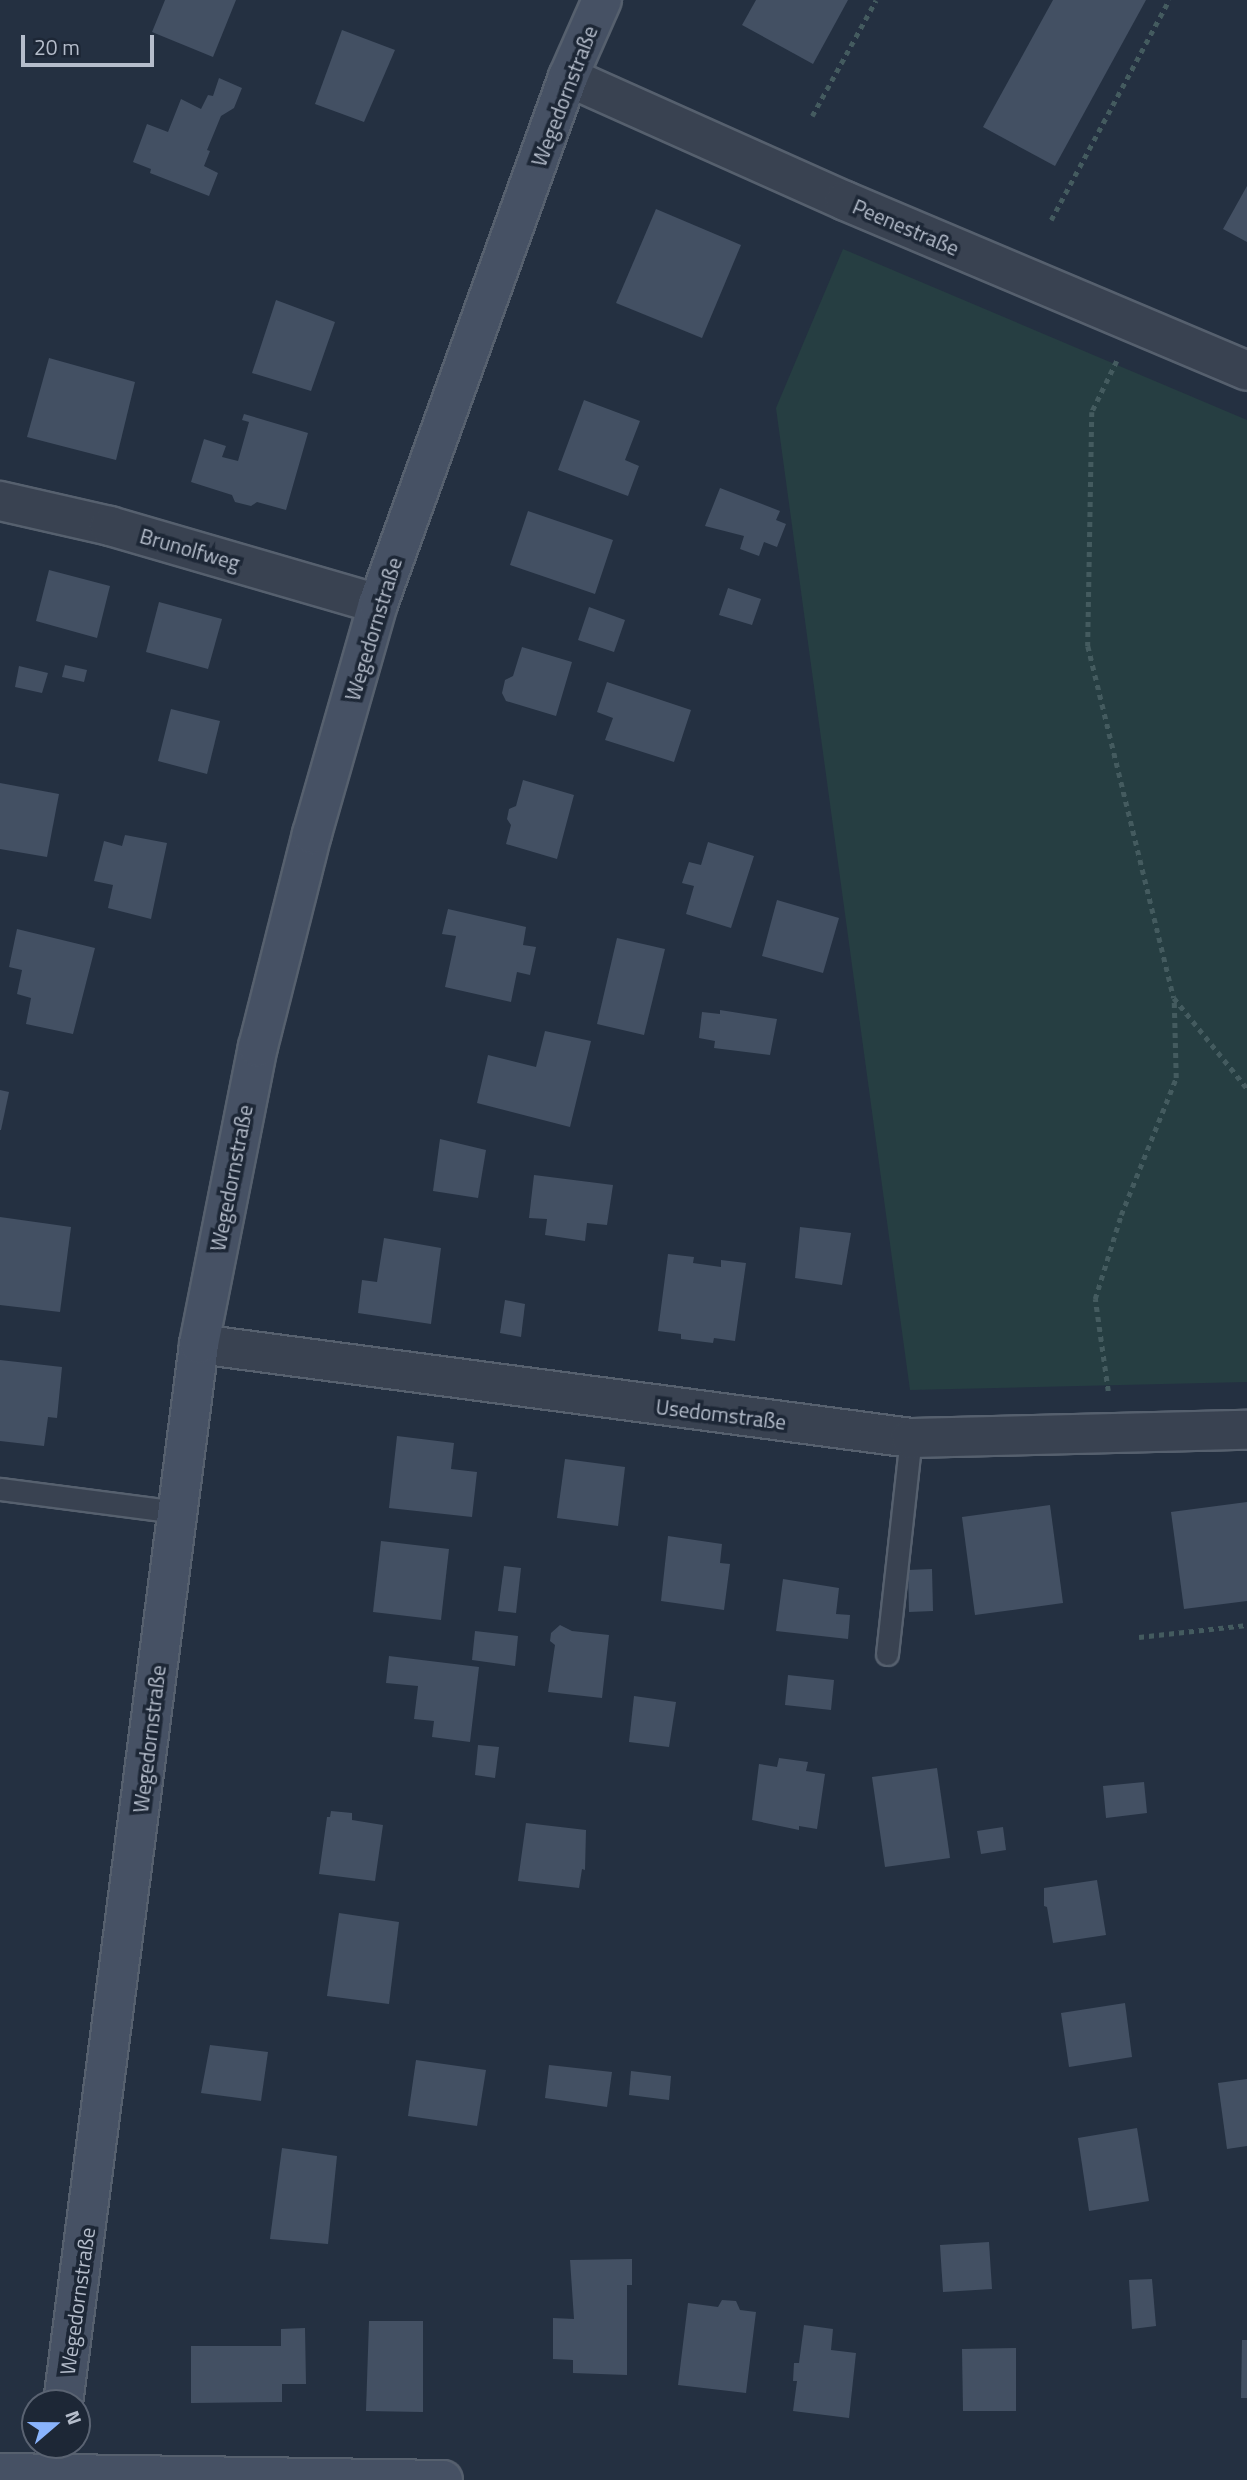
<!DOCTYPE html>
<meta charset="utf-8">
<style>
body{margin:0}
#map{position:relative;width:1247px;height:2480px;overflow:hidden;background:#243041;font-family:"Titillium Web",sans-serif}
div>[style]{position:absolute}
.green>*{inset:0;background:#263e42}
.building>*{inset:0;background:#435063}
.path>*{height:4.5px;margin-top:-2.25px;transform-origin:0;background:repeating-linear-gradient(90deg,#445b5f 0 5px,transparent 0 10px)}
.roads{filter:drop-shadow(2px 0 #56606e) drop-shadow(-2px 0 #56606e) drop-shadow(0 2px #56606e) drop-shadow(0 -2px #56606e)}
.lane>*{height:21px;margin:-10.5px;padding:0 10.5px;transform-origin:10.5px;border-radius:10.5px;background:#394251}
.street>*{height:38px;margin:-19px;padding:0 19px;transform-origin:19px;border-radius:19px;background:#394251}
.secondary>*{height:38px;margin:-19px;padding:0 19px;transform-origin:19px;border-radius:19px;background:#465164}
span{translate:-50% -50%;white-space:nowrap;text-align:center;line-height:1.15;-webkit-text-stroke:7px #1d2736;paint-order:stroke}
.street-label{font-size:21px;color:#b5bdcb}
.north{position:absolute;left:21px;top:2389px;width:70px;height:70px;box-sizing:border-box;background:#1d2736;border:2px solid #5a6372;border-radius:50%;rotate:70deg;font-size:19px;font-weight:700;line-height:28px;text-align:center;color:#b5bdcb}
.north::after{content:'';display:block;margin:auto;width:24px;height:32px;background:#89b3fc;clip-path:polygon(50% 0,100% 100%,50% 72%,0 100%)}
.scale{position:absolute;left:21px;top:35px;width:133px;height:32px;box-sizing:border-box;border:4px solid #b5bdcb;border-top:0;padding-left:9px;font-size:21px;line-height:24px;white-space:nowrap;color:#b5bdcb;-webkit-text-stroke:5px #1d2736;paint-order:stroke}
</style>
<div id="map">
<div class="green">
<i style="clip-path:polygon(843px 249px,1247px 420px,1247px 1382px,910px 1390px,776px 408px)"></i>
</div>
<div class="building">
<i style="clip-path:polygon(165px 0,236px 0,213px 57px,152px 32px)"></i>
<i style="clip-path:polygon(756px 0,848px 0,813px 64px,742px 25px)"></i>
<i style="clip-path:polygon(1053px 0,1146px 0,1055px 166px,983px 127px)"></i>
<i style="clip-path:polygon(342px 30px,395px 50px,364px 122px,315px 104px)"></i>
<i style="clip-path:polygon(219px 78px,242px 88px,234px 108px,221px 116px,207px 150px,210px 151px,204px 166px,218px 173px,209px 196px,150px 173px,151px 169px,133px 162px,147px 124px,168px 132px,181px 99px,201px 109px,208px 95px,213px 96px)"></i>
<i style="clip-path:polygon(1247px 186px,1247px 242px,1223px 229px)"></i>
<i style="clip-path:polygon(656px 209px,741px 245px,702px 338px,616px 303px)"></i>
<i style="clip-path:polygon(276px 300px,335px 322px,311px 391px,252px 373px)"></i>
<i style="clip-path:polygon(49px 358px,135px 382px,116px 460px,27px 437px)"></i>
<i style="clip-path:polygon(584px 400px,640px 421px,625px 460px,639px 466px,628px 496px,558px 470px)"></i>
<i style="clip-path:polygon(244px 414px,308px 433px,286px 510px,257px 502px,251px 506px,235px 502px,232px 495px,191px 482px,204px 439px,226px 446px,222px 457px,238px 461px,249px 422px,242px 420px)"></i>
<i style="clip-path:polygon(720px 488px,780px 511px,776px 520px,786px 524px,777px 547px,764px 542px,759px 556px,740px 549px,744px 536px,705px 526px)"></i>
<i style="clip-path:polygon(528px 511px,613px 540px,595px 594px,510px 565px)"></i>
<i style="clip-path:polygon(49px 570px,110px 586px,97px 638px,36px 621px)"></i>
<i style="clip-path:polygon(728px 588px,761px 599px,752px 625px,719px 615px)"></i>
<i style="clip-path:polygon(159px 602px,222px 619px,208px 669px,146px 652px)"></i>
<i style="clip-path:polygon(589px 607px,625px 620px,614px 652px,578px 640px)"></i>
<i style="clip-path:polygon(522px 647px,572px 662px,556px 716px,506px 701px,502px 693px,505px 680px,513px 676px)"></i>
<i style="clip-path:polygon(65px 665px,87px 670px,84px 682px,62px 677px)"></i>
<i style="clip-path:polygon(19px 666px,48px 673px,42px 693px,15px 687px)"></i>
<i style="clip-path:polygon(607px 682px,691px 710px,674px 762px,605px 740px,613px 718px,597px 712px)"></i>
<i style="clip-path:polygon(171px 709px,220px 721px,207px 774px,158px 761px)"></i>
<i style="clip-path:polygon(523px 780px,574px 795px,557px 859px,506px 844px,511px 825px,507px 819px,509px 809px,516px 806px)"></i>
<i style="clip-path:polygon(0 783px,59px 794px,47px 857px,0 849px)"></i>
<i style="clip-path:polygon(125px 835px,167px 843px,151px 919px,108px 908px,113px 885px,94px 881px,104px 841px,122px 846px)"></i>
<i style="clip-path:polygon(708px 842px,754px 856px,731px 928px,686px 914px,694px 886px,682px 883px,689px 862px,701px 865px)"></i>
<i style="clip-path:polygon(777px 900px,839px 918px,823px 973px,762px 956px)"></i>
<i style="clip-path:polygon(448px 909px,526px 927px,523px 945px,536px 947px,530px 975px,517px 972px,511px 1002px,445px 987px,456px 936px,442px 934px)"></i>
<i style="clip-path:polygon(17px 929px,95px 948px,73px 1034px,26px 1024px,31px 998px,17px 994px,22px 970px,9px 967px)"></i>
<i style="clip-path:polygon(617px 938px,665px 949px,644px 1035px,597px 1024px)"></i>
<i style="clip-path:polygon(720px 1010px,777px 1019px,770px 1055px,714px 1048px,715px 1041px,699px 1038px,702px 1012px,720px 1014px)"></i>
<i style="clip-path:polygon(545px 1031px,591px 1041px,570px 1127px,477px 1103px,488px 1055px,536px 1067px)"></i>
<i style="clip-path:polygon(0 1090px,9px 1092px,1px 1130px,0 1130px)"></i>
<i style="clip-path:polygon(440px 1139px,486px 1150px,478px 1198px,433px 1191px)"></i>
<i style="clip-path:polygon(534px 1175px,613px 1185px,607px 1225px,587px 1223px,585px 1241px,545px 1235px,547px 1219px,529px 1218px)"></i>
<i style="clip-path:polygon(0 1217px,71px 1227px,60px 1312px,0 1305px)"></i>
<i style="clip-path:polygon(800px 1227px,851px 1233px,842px 1285px,795px 1278px)"></i>
<i style="clip-path:polygon(384px 1238px,441px 1248px,431px 1324px,358px 1313px,362px 1280px,377px 1282px)"></i>
<i style="clip-path:polygon(668px 1254px,694px 1257px,693px 1263px,721px 1267px,721px 1260px,746px 1263px,735px 1341px,714px 1338px,713px 1343px,681px 1339px,681px 1334px,658px 1331px)"></i>
<i style="clip-path:polygon(505px 1300px,525px 1304px,521px 1337px,500px 1333px)"></i>
<i style="clip-path:polygon(0 1360px,62px 1367px,57px 1418px,48px 1417px,44px 1446px,0 1441px)"></i>
<i style="clip-path:polygon(397px 1436px,454px 1443px,451px 1469px,477px 1472px,472px 1517px,389px 1508px)"></i>
<i style="clip-path:polygon(565px 1459px,625px 1467px,618px 1526px,557px 1518px)"></i>
<i style="clip-path:polygon(1247px 1502px,1247px 1601px,1184px 1609px,1171px 1512px)"></i>
<i style="clip-path:polygon(1050px 1505px,1063px 1603px,975px 1615px,962px 1517px)"></i>
<i style="clip-path:polygon(668px 1536px,722px 1544px,720px 1563px,730px 1564px,724px 1610px,661px 1601px)"></i>
<i style="clip-path:polygon(381px 1541px,449px 1549px,441px 1620px,373px 1612px)"></i>
<i style="clip-path:polygon(504px 1566px,521px 1568px,516px 1613px,498px 1611px)"></i>
<i style="clip-path:polygon(932px 1569px,933px 1611px,909px 1612px,908px 1570px)"></i>
<i style="clip-path:polygon(783px 1579px,839px 1588px,836px 1614px,850px 1615px,848px 1639px,776px 1631px)"></i>
<i style="clip-path:polygon(560px 1625px,572px 1631px,609px 1635px,602px 1698px,548px 1692px,555px 1645px,550px 1641px,551px 1633px)"></i>
<i style="clip-path:polygon(475px 1631px,518px 1636px,515px 1666px,472px 1660px)"></i>
<i style="clip-path:polygon(389px 1656px,479px 1667px,470px 1742px,432px 1737px,434px 1721px,414px 1719px,418px 1686px,386px 1683px)"></i>
<i style="clip-path:polygon(788px 1675px,834px 1680px,831px 1710px,785px 1705px)"></i>
<i style="clip-path:polygon(634px 1696px,676px 1702px,669px 1747px,629px 1742px)"></i>
<i style="clip-path:polygon(478px 1745px,499px 1747px,495px 1778px,475px 1775px)"></i>
<i style="clip-path:polygon(779px 1758px,808px 1762px,806px 1771px,825px 1774px,817px 1829px,799px 1826px,799px 1830px,752px 1820px,759px 1764px,777px 1767px)"></i>
<i style="clip-path:polygon(937px 1768px,950px 1858px,885px 1867px,872px 1777px)"></i>
<i style="clip-path:polygon(1144px 1782px,1147px 1813px,1106px 1818px,1103px 1786px)"></i>
<i style="clip-path:polygon(331px 1811px,352px 1813px,352px 1820px,383px 1825px,375px 1881px,319px 1874px,327px 1817px,330px 1817px)"></i>
<i style="clip-path:polygon(526px 1823px,586px 1830px,585px 1870px,582px 1869px,579px 1888px,518px 1881px)"></i>
<i style="clip-path:polygon(1003px 1827px,1006px 1850px,981px 1854px,977px 1831px)"></i>
<i style="clip-path:polygon(1097px 1880px,1106px 1935px,1053px 1943px,1047px 1907px,1044px 1906px,1044px 1888px)"></i>
<i style="clip-path:polygon(339px 1913px,399px 1922px,389px 2004px,327px 1996px)"></i>
<i style="clip-path:polygon(1125px 2003px,1132px 2057px,1069px 2067px,1061px 2013px)"></i>
<i style="clip-path:polygon(210px 2045px,268px 2052px,261px 2101px,201px 2093px)"></i>
<i style="clip-path:polygon(416px 2060px,486px 2070px,477px 2126px,408px 2116px)"></i>
<i style="clip-path:polygon(549px 2065px,612px 2072px,607px 2107px,545px 2098px)"></i>
<i style="clip-path:polygon(631px 2071px,671px 2076px,669px 2100px,629px 2095px)"></i>
<i style="clip-path:polygon(1247px 2079px,1247px 2146px,1227px 2149px,1218px 2083px)"></i>
<i style="clip-path:polygon(1137px 2128px,1149px 2201px,1089px 2211px,1078px 2138px)"></i>
<i style="clip-path:polygon(282px 2148px,337px 2156px,328px 2244px,270px 2239px)"></i>
<i style="clip-path:polygon(989px 2242px,992px 2289px,943px 2292px,940px 2245px)"></i>
<i style="clip-path:polygon(632px 2259px,632px 2285px,627px 2285px,627px 2375px,573px 2373px,573px 2360px,553px 2359px,553px 2318px,574px 2319px,570px 2260px)"></i>
<i style="clip-path:polygon(1152px 2279px,1156px 2326px,1132px 2329px,1129px 2280px)"></i>
<i style="clip-path:polygon(722px 2300px,736px 2301px,740px 2310px,756px 2312px,746px 2393px,678px 2385px,688px 2303px,718px 2307px)"></i>
<i style="clip-path:polygon(369px 2321px,423px 2321px,423px 2412px,366px 2411px)"></i>
<i style="clip-path:polygon(804px 2325px,833px 2329px,831px 2350px,856px 2353px,849px 2418px,793px 2411px,797px 2381px,793px 2381px,794px 2363px,799px 2363px)"></i>
<i style="clip-path:polygon(305px 2328px,306px 2384px,282px 2384px,282px 2402px,191px 2403px,191px 2346px,281px 2346px,281px 2329px)"></i>
<i style="clip-path:polygon(1242px 2340px,1247px 2340px,1247px 2398px,1241px 2398px)"></i>
<i style="clip-path:polygon(1016px 2348px,1016px 2411px,963px 2411px,962px 2349px)"></i>
</div>
<div class="path">
<i style="left:812px;top:116px;width:132px;rotate:-61.1deg"></i>
<i style="left:1051px;top:220px;width:250px;rotate:-61.8deg"></i>
<i style="left:1117px;top:361px;width:57px;rotate:116.1deg"></i>
<i style="left:1092px;top:412px;width:234px;rotate:91deg"></i>
<i style="left:1088px;top:646px;width:362px;rotate:76.3deg"></i>
<i style="left:1174px;top:998px;width:116px;rotate:51deg"></i>
<i style="left:1108px;top:1391px;width:93px;rotate:-98deg"></i>
<i style="left:1095px;top:1299px;width:88px;rotate:-72.8deg"></i>
<i style="left:1121px;top:1215px;width:148px;rotate:-68.1deg"></i>
<i style="left:1176px;top:1078px;width:79px;rotate:-91.5deg"></i>
<i style="left:1139px;top:1637px;width:109px;rotate:-6.3deg"></i>
</div>
<div class="roads">
<div class="lane">
<i style="left:0;top:1489px;width:178px;rotate:7.4deg"></i>
<i style="left:887px;top:1654px;width:217px;rotate:-83.7deg"></i>
</div>
<div class="street">
<i style="left:568px;top:77px;width:303px;rotate:24.1deg"></i>
<i style="left:845px;top:201px;width:436px;rotate:22.9deg"></i>
<i style="left:0;top:501px;width:113px;rotate:12.8deg"></i>
<i style="left:110px;top:526px;width:279px;rotate:16.2deg"></i>
<i style="left:199px;top:1344px;width:718px;rotate:7.52deg"></i>
<i style="left:911px;top:1438px;width:336px;rotate:-1.4deg"></i>
</div>
<div class="secondary">
<i style="left:63px;top:2403px;width:1068px;rotate:-82.68deg"></i>
<i style="left:199px;top:1344px;width:303px;rotate:-78.8deg"></i>
<i style="left:258px;top:1047px;width:220px;rotate:-75.8deg"></i>
<i style="left:312px;top:834px;width:239px;rotate:-74deg"></i>
<i style="left:378px;top:604px;width:560px;rotate:-70.17deg"></i>
<i style="left:568px;top:77px;width:84px;rotate:-66.2deg"></i>
<i style="left:0;top:2473px;width:443px;rotate:0.9deg"></i>
</div>
</div>
<div class="street-label">
<span style="left:564px;top:96px;rotate:-69deg">Wegedornstraße</span>
<span style="left:906px;top:227px;rotate:23deg">Peenestraße</span>
<span style="left:190px;top:549px;rotate:16deg">Brunolfweg</span>
<span style="left:373px;top:629px;rotate:-73deg">Wegedornstraße</span>
<span style="left:231px;top:1178px;rotate:-79deg">Wegedornstraße</span>
<span style="left:721px;top:1414px;rotate:7deg">Usedomstraße</span>
<span style="left:149px;top:1739px;rotate:-83deg">Wegedornstraße</span>
<span style="left:77px;top:2301px;rotate:-82deg">Wegedornstraße</span>
</div>
<div class="north">N</div>
<div class="scale">20 m</div>
</div>
